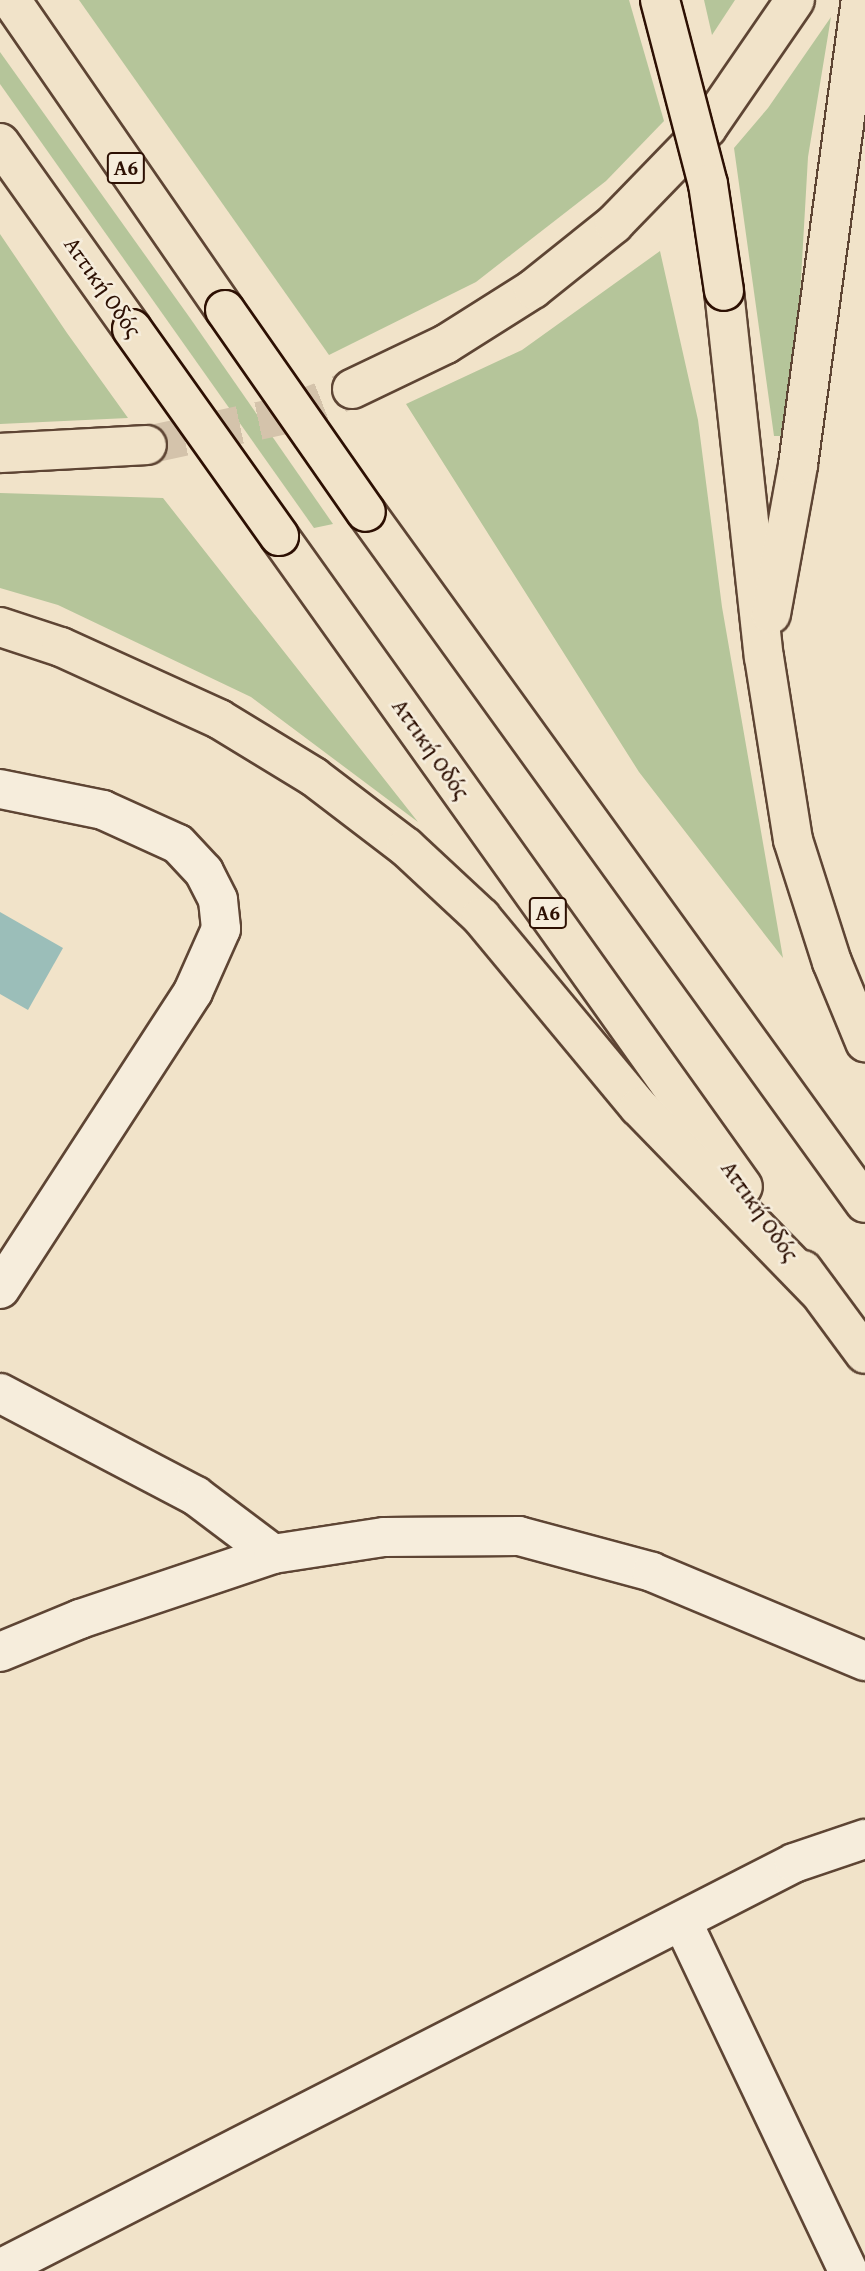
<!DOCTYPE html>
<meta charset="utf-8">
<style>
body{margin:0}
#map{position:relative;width:865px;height:2271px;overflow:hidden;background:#f1e3c9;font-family:"Gentium Book Plus",serif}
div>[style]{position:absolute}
.green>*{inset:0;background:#b5c59a}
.water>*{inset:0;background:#9bbeb9}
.highway-tunnel>*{height:38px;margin-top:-19px;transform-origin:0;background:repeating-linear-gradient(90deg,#d4c3ab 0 38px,transparent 0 57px)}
.roads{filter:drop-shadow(2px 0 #5e4534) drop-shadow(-2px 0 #5e4534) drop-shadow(0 2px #5e4534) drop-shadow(0 -2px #5e4534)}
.minor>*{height:38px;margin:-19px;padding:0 19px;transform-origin:19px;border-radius:19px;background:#f6eddc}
.highway>*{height:38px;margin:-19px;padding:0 19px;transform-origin:19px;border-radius:19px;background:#f1e3c9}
.bridges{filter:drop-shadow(2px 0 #2d1003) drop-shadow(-2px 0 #2d1003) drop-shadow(0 2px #2d1003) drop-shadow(0 -2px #2d1003)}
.highway-bridge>*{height:38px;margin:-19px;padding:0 19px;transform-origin:19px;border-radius:19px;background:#f1e3c9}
span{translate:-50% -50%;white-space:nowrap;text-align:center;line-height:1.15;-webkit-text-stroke:5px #f6eddc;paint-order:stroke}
.shield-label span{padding:2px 5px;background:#f6eddc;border:2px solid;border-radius:5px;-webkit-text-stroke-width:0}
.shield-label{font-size:21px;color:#2d1003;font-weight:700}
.street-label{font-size:23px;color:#2d1003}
</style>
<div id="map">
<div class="green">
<i style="clip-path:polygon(79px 0,629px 0,664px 121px,606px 181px,476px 282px,329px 355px)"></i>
<i style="clip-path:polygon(704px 0,735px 0,712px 35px)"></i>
<i style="clip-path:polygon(831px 17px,808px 157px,792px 436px,774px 436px,734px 148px,768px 108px)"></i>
<i style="clip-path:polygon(0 52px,190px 318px,333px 524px,314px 528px,0 84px)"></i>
<i style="clip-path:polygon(0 234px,67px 333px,128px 418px,0 424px)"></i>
<i style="clip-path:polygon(660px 251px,698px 420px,722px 607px,783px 958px,639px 772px,406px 404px,522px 350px)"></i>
<i style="clip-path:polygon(0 493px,163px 498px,418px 822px,251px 697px,58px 605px,0 588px)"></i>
</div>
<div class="water">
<i style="clip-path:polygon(0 912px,63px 948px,28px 1010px,0 994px)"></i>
</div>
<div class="highway-tunnel">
<i style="left:147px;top:445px;width:142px;rotate:-12.2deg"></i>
<i style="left:286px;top:415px;width:71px;rotate:-21.5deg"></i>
</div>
<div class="roads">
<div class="minor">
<i style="left:0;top:789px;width:105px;rotate:11.5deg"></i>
<i style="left:103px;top:810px;width:82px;rotate:24.4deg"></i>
<i style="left:178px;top:844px;width:38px;rotate:47deg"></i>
<i style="left:204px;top:872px;width:31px;rotate:63deg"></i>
<i style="left:218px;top:900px;width:29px;rotate:84deg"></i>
<i style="left:221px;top:929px;width:69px;rotate:114deg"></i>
<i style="left:193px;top:992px;width:354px;rotate:123deg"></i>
<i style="left:0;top:1393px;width:221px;rotate:27.7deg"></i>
<i style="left:196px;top:1496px;width:96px;rotate:37deg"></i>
<i style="left:0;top:1652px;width:87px;rotate:-22.4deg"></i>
<i style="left:80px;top:1619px;width:204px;rotate:-18.6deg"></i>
<i style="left:273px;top:1554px;width:112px;rotate:-8.7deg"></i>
<i style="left:384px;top:1537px;width:135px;rotate:-0.4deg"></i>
<i style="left:519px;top:1536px;width:138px;rotate:15.1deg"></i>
<i style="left:652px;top:1572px;width:231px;rotate:22.7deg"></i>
<i style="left:682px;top:1921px;width:387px;rotate:64.6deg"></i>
<i style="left:0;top:2269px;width:892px;rotate:-27.08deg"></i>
<i style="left:794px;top:1863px;width:75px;rotate:-18.7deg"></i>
</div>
<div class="highway">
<i style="left:11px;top:0;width:377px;rotate:55.4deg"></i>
<i style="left:0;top:143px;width:228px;rotate:54.6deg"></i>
<i style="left:724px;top:291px;width:368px;rotate:83.8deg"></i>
<i style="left:764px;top:657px;width:185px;rotate:81deg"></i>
<i style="left:793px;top:840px;width:128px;rotate:72.3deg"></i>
<i style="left:832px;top:962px;width:87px;rotate:67.6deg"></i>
<i style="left:352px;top:389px;width:104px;rotate:-25.6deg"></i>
<i style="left:446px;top:344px;width:103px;rotate:-32.3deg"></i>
<i style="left:533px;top:289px;width:104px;rotate:-38.7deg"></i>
<i style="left:614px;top:224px;width:134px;rotate:-45.9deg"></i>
<i style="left:707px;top:128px;width:155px;rotate:-55.5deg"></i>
<i style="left:0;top:453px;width:147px;rotate:-3.1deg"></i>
<i style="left:366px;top:512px;width:852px;rotate:54.17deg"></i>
<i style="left:279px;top:536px;width:799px;rotate:54.52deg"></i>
<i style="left:771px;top:614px;width:151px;rotate:-79.7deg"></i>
<i style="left:798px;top:465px;width:469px;rotate:-82.3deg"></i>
<i style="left:0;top:627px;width:64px;rotate:18.2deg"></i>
<i style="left:61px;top:647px;width:174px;rotate:24.5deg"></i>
<i style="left:219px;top:719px;width:111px;rotate:31.4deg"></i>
<i style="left:314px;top:777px;width:116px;rotate:37.3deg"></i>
<i style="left:406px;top:847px;width:103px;rotate:43deg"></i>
<i style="left:481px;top:917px;width:247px;rotate:50.3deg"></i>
<i style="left:639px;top:1107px;width:255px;rotate:45.8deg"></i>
<i style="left:803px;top:1270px;width:104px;rotate:53.6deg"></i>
</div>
</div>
<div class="bridges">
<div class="highway-bridge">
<i style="left:660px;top:0;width:190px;rotate:75.4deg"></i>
<i style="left:708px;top:184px;width:108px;rotate:81.5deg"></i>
<i style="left:225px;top:310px;width:246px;rotate:55.1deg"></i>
<i style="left:132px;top:329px;width:254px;rotate:54.6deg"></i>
</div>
</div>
<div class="shield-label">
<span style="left:126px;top:168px">Α6</span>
<span style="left:548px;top:913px">Α6</span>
</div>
<div class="street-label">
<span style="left:103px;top:287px;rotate:55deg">Αττική Οδός</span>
<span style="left:431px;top:749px;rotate:55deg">Αττική Οδός</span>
<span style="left:760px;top:1211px;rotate:55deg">Αττική Οδός</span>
</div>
</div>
